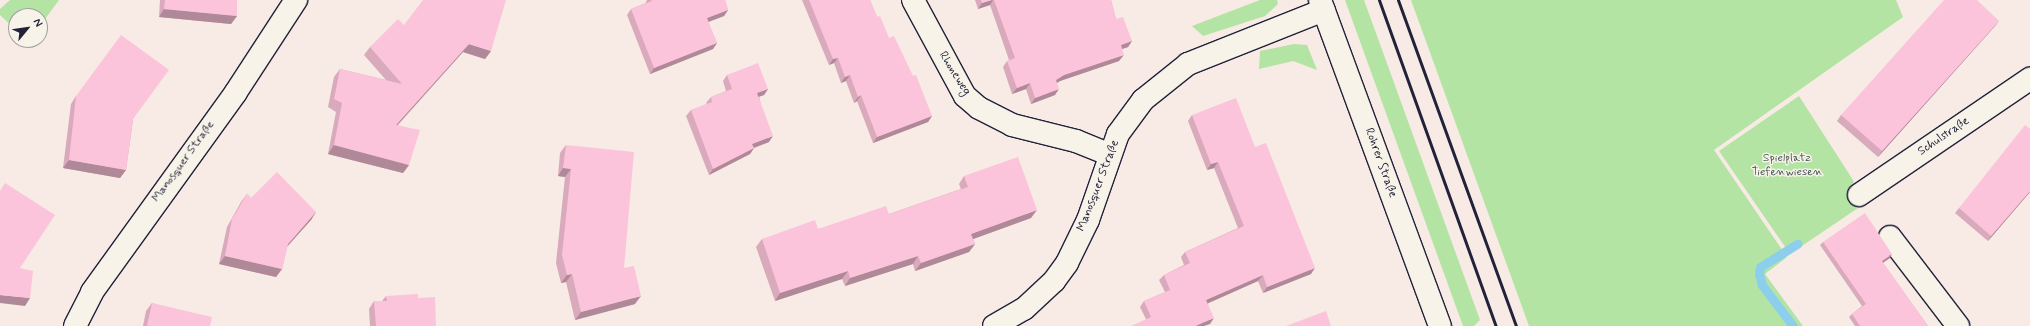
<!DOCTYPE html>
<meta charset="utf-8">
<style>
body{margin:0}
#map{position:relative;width:2030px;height:326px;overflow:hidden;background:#f8eae5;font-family:Mynerve,sans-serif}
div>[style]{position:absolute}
.green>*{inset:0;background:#b4e4a3}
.stream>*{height:9px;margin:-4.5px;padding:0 4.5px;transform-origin:4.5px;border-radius:4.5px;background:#8bcfec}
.roads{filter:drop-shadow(1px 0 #22223b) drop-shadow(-1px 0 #22223b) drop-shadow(0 1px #22223b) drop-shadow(0 -1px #22223b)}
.minor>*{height:22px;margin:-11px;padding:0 11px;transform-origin:11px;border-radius:11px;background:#f7f3e8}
.rail>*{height:3px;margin:-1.5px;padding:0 1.5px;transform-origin:1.5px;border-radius:1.5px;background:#22223b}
.wall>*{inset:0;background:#d9a9bc}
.shaded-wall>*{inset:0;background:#b08999}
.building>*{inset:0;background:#fcc4db}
span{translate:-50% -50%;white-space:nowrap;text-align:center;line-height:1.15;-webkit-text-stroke:3px #f7f3e8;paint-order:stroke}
.street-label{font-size:12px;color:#22223b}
.park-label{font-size:12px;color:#465255}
.north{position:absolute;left:8px;top:8px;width:40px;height:40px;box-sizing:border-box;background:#f7f3e8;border:1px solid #a29fa3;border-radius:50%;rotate:61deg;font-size:11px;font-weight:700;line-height:16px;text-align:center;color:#22223b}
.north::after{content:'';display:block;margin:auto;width:14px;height:18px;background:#22223b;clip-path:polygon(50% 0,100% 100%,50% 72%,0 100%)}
</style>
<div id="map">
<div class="green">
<i style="clip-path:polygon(10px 0,59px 0,40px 26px,40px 16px,16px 16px,16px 30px,0 15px,0 9px)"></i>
<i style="clip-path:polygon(1260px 0,1277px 0,1278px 4px,1265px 16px,1203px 36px,1192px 26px)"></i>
<i style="clip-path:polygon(1345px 0,1364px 0,1480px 320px,1474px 326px,1463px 326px)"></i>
<i style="clip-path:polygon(1411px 0,1896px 0,1903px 17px,1714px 150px,1787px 257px,1765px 274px,1803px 326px,1529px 326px)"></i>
<i style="clip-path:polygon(1294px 44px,1307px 45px,1317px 70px,1293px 61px,1259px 69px,1260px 51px)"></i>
<i style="clip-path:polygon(1799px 96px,1853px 180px,1861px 206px,1790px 254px,1719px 151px)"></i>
</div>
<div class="stream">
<i style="left:1793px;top:326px;width:51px;rotate:-127.1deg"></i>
<i style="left:1762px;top:285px;width:11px;rotate:-105deg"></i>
<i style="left:1759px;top:274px;width:7px;rotate:-82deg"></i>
<i style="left:1760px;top:267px;width:44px;rotate:-31.9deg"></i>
</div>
<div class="roads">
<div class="minor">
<i style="left:913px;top:0;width:109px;rotate:61.6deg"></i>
<i style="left:965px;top:96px;width:18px;rotate:41deg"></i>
<i style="left:979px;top:108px;width:37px;rotate:27deg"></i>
<i style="left:1012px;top:125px;width:66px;rotate:14deg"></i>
<i style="left:1076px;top:141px;width:35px;rotate:22deg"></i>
<i style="left:1320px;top:0;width:347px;rotate:69.8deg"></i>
<i style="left:1859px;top:195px;width:207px;rotate:-34.2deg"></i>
<i style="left:1890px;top:237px;width:112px;rotate:52.6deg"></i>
<i style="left:75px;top:326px;width:38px;rotate:-63deg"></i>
<i style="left:92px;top:292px;width:246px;rotate:-54.2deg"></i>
<i style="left:236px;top:92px;width:110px;rotate:-56.9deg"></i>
<i style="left:994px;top:326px;width:34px;rotate:-30deg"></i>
<i style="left:1024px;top:309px;width:41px;rotate:-43deg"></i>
<i style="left:1054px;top:281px;width:22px;rotate:-54deg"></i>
<i style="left:1067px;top:263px;width:48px;rotate:-64deg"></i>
<i style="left:1088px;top:220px;width:91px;rotate:-70.8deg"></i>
<i style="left:1118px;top:134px;width:42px;rotate:-53.7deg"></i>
<i style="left:1143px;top:100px;width:58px;rotate:-38.7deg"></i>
<i style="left:1188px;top:64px;width:146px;rotate:-21.7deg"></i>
</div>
</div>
<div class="rail">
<i style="left:1379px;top:0;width:346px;rotate:70.3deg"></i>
<i style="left:1398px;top:0;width:347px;rotate:70.1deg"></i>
</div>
<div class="wall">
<i style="clip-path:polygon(160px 0,237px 0,237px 16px,231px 24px,159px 17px)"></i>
<i style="clip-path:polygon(647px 0,725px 0,728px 10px,724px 16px,708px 22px,717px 43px,713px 49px,650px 74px,627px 15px,631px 9px,646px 3px,646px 2px)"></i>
<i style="clip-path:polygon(802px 0,870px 0,877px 17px,932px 116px,928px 122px,873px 143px,857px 101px,854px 103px,846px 81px,841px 83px,834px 63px,829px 65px)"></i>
<i style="clip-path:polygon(975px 0,1111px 0,1116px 19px,1132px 41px,1128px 47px,1122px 49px,1119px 61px,1060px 81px,1057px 83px,1055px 95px,1031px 104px,1026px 89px,1012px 94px,1003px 67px,1007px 61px,1009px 60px,990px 5px,978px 9px)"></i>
<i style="clip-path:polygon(1999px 21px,1995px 26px,1878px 157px,1837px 121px,1841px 115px)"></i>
<i style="clip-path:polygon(404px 25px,491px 51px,485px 59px,463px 52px,398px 125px,409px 165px,403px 173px,328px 154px,336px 112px,328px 107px,334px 77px,340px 69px,386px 80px,364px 55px,370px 47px)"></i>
<i style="clip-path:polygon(727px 75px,768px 89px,764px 95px,759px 96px,769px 142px,754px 148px,750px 154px,709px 175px,686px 116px,691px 110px,707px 104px,706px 103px,711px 97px,726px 91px,723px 81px)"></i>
<i style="clip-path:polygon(76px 96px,133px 120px,126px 170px,120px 178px,63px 168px,71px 104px)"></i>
<i style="clip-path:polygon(1192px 115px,1255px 147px,1311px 274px,1263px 293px,1258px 281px,1208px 303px,1210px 324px,1146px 319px,1140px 307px,1144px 301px,1165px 292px,1159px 280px,1164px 275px,1184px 265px,1181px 257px,1185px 252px,1238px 228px,1214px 168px,1207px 170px,1188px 121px)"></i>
<i style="clip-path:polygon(566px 145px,624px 268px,635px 304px,575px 320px,566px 282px,561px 283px,556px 263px,565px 177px,558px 176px,560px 153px)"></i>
<i style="clip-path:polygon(964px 176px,1031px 218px,973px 239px,975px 244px,969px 252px,915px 271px,913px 264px,845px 286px,842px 279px,775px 301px,756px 247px,762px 239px,818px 229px,889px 214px,961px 189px,959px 184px)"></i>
<i style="clip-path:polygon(2030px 192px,1988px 241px,1955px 213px,1959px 208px)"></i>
<i style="clip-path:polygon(247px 194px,251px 198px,316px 212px,311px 220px,287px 247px,282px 269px,276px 277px,219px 264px,227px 227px,241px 202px)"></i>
<i style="clip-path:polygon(1823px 242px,1890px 258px,1883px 263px,1928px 326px,1855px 326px,1849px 317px,1852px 314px,1862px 306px,1820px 245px)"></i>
<i style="clip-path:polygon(386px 296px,418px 298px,436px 326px,370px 326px,369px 309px,374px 301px,382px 301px)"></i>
<i style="clip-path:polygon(152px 303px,210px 326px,143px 326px,146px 311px)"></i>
</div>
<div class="shaded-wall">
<i style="clip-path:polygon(992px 0,993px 0,990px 5px,978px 9px,982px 3px)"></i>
<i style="clip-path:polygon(164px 9px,237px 16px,231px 24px,159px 17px)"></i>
<i style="clip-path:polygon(728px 10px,724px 16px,703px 24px,707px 18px)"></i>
<i style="clip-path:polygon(1999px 21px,1995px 26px,1878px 157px,1882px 151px)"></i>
<i style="clip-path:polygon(1132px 41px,1128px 47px,1116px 51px,1121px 45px)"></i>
<i style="clip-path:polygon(717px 43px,713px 49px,650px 74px,654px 68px)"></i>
<i style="clip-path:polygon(469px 44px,491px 51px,485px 59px,463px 52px,390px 133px,396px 125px)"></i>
<i style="clip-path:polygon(1124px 55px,1119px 61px,1060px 81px,1052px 86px,1056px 80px,1064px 75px)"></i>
<i style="clip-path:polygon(838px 58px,834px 63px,829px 65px,833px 59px)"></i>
<i style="clip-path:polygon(850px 75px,846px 81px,841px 83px,845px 77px)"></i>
<i style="clip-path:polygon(1030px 83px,1026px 89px,1012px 94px,1017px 88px)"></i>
<i style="clip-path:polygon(768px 89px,764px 95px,753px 99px,757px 93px)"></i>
<i style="clip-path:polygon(1059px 89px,1055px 95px,1031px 104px,1035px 98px)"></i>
<i style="clip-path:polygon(861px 95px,857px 101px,854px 103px,858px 97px)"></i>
<i style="clip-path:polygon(932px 116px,928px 122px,873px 143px,877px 137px)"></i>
<i style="clip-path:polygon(773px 136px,769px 142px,748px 150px,752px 144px)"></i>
<i style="clip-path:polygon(334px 145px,409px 165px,403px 173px,328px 154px)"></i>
<i style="clip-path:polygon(754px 148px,750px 154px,709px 175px,713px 169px)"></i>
<i style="clip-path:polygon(69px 160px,126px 170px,120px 178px,63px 168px)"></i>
<i style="clip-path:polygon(1218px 162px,1214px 168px,1207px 170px,1211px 164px)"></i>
<i style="clip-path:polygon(563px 168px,571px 169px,565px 177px,558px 176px)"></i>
<i style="clip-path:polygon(2030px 191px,2030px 192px,1988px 241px,1991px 236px)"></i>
<i style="clip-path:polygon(1037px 210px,1031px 218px,965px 242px,971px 234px)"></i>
<i style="clip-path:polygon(316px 212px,311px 220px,282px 252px,288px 244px)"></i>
<i style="clip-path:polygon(975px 244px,969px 252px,915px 271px,921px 263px)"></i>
<i style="clip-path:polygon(1892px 254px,1890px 258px,1879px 265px,1882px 261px)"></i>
<i style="clip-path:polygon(225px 256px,282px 269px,276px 277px,219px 264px)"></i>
<i style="clip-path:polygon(918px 256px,913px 264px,845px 286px,850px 278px)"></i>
<i style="clip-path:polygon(1315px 268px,1311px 274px,1263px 293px,1267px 287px)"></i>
<i style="clip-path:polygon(848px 271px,842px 279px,775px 301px,780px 293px)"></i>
<i style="clip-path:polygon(572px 274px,566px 282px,561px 283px,567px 275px)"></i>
<i style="clip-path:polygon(1263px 275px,1258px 281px,1202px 306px,1206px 300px)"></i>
<i style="clip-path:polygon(0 295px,30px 298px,25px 306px,0 303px)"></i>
<i style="clip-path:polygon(641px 296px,635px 304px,575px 320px,581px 312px)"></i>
<i style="clip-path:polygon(1214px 318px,1210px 324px,1204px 326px,1195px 326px)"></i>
</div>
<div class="building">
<i style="clip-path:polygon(165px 0,237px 0,237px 16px,164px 9px)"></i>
<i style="clip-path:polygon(423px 0,506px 0,491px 51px,469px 44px,396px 125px,420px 130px,409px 165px,334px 145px,342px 103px,334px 99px,340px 69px,402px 84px,370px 47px,398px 19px,404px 25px)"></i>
<i style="clip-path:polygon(651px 0,725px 0,728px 10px,707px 18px,717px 43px,654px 68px,631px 9px,652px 1px)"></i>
<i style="clip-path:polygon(809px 0,870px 0,877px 17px,880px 16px,889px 38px,894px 36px,913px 76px,916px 75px,932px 116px,877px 137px,861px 95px,858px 97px,850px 75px,845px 77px,838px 58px,833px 59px)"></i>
<i style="clip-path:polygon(981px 0,992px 0,982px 3px)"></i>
<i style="clip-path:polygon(994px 0,1111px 0,1116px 19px,1123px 17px,1132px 41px,1121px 45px,1124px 55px,1064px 75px,1056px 80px,1059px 89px,1035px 98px,1030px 83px,1017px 88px,1007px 61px,1015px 58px)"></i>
<i style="clip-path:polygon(1944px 0,1977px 0,1999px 21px,1882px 151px,1841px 115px)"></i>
<i style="clip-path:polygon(121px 35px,169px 70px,133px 119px,126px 170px,69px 160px,76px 96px)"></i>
<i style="clip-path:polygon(758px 63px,768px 89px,757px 93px,773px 136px,752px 144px,754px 148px,713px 169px,691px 110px,712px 102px,711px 97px,732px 89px,727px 75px)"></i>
<i style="clip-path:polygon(1236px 98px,1255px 147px,1266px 143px,1315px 268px,1267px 287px,1263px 275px,1206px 300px,1214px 318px,1195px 326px,1131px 326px,1151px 317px,1144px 301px,1170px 290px,1164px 275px,1190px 263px,1185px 252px,1244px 226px,1218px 162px,1211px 164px,1192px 115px)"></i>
<i style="clip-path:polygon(2025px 125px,2030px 129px,2030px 191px,1991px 236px,1959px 208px)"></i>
<i style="clip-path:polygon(566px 145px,634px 152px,624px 268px,634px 266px,641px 296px,581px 312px,572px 274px,567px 275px,562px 255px,571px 169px,563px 168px)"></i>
<i style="clip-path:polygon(1018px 157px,1037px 210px,971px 234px,975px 244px,921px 263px,918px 256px,850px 278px,848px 271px,780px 293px,762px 239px,815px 220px,818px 229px,886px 206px,889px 214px,968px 187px,964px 176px)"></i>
<i style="clip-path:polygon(277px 172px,316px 212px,288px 244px,282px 269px,225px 256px,232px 219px,247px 194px,251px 198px)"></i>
<i style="clip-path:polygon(5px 183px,55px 215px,20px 268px,33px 271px,30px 298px,0 295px,0 191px)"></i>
<i style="clip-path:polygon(1865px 213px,1892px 254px,1882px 261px,1928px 326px,1860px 326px,1852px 314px,1866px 304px,1823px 242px)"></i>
<i style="clip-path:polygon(418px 294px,418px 298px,435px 297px,436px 326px,376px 326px,374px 301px,387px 301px,386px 296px)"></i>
<i style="clip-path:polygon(152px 303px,212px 317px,210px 326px,147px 326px)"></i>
<i style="clip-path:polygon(1326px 311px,1331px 326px,1286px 326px)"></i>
</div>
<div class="street-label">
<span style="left:954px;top:74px;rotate:58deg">Rhoneweg</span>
<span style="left:1944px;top:137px;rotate:-34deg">Schulstraße</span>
<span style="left:184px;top:162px;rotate:-54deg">Manosquer Straße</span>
<span style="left:1380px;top:163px;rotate:70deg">Rohrer Straße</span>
<span style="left:1099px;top:186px;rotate:-69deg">Manosquer Straße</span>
</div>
<div class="park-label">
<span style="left:1787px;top:166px">Spielplatz<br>Tiefenwiesen</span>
</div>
<div class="north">N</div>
</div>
